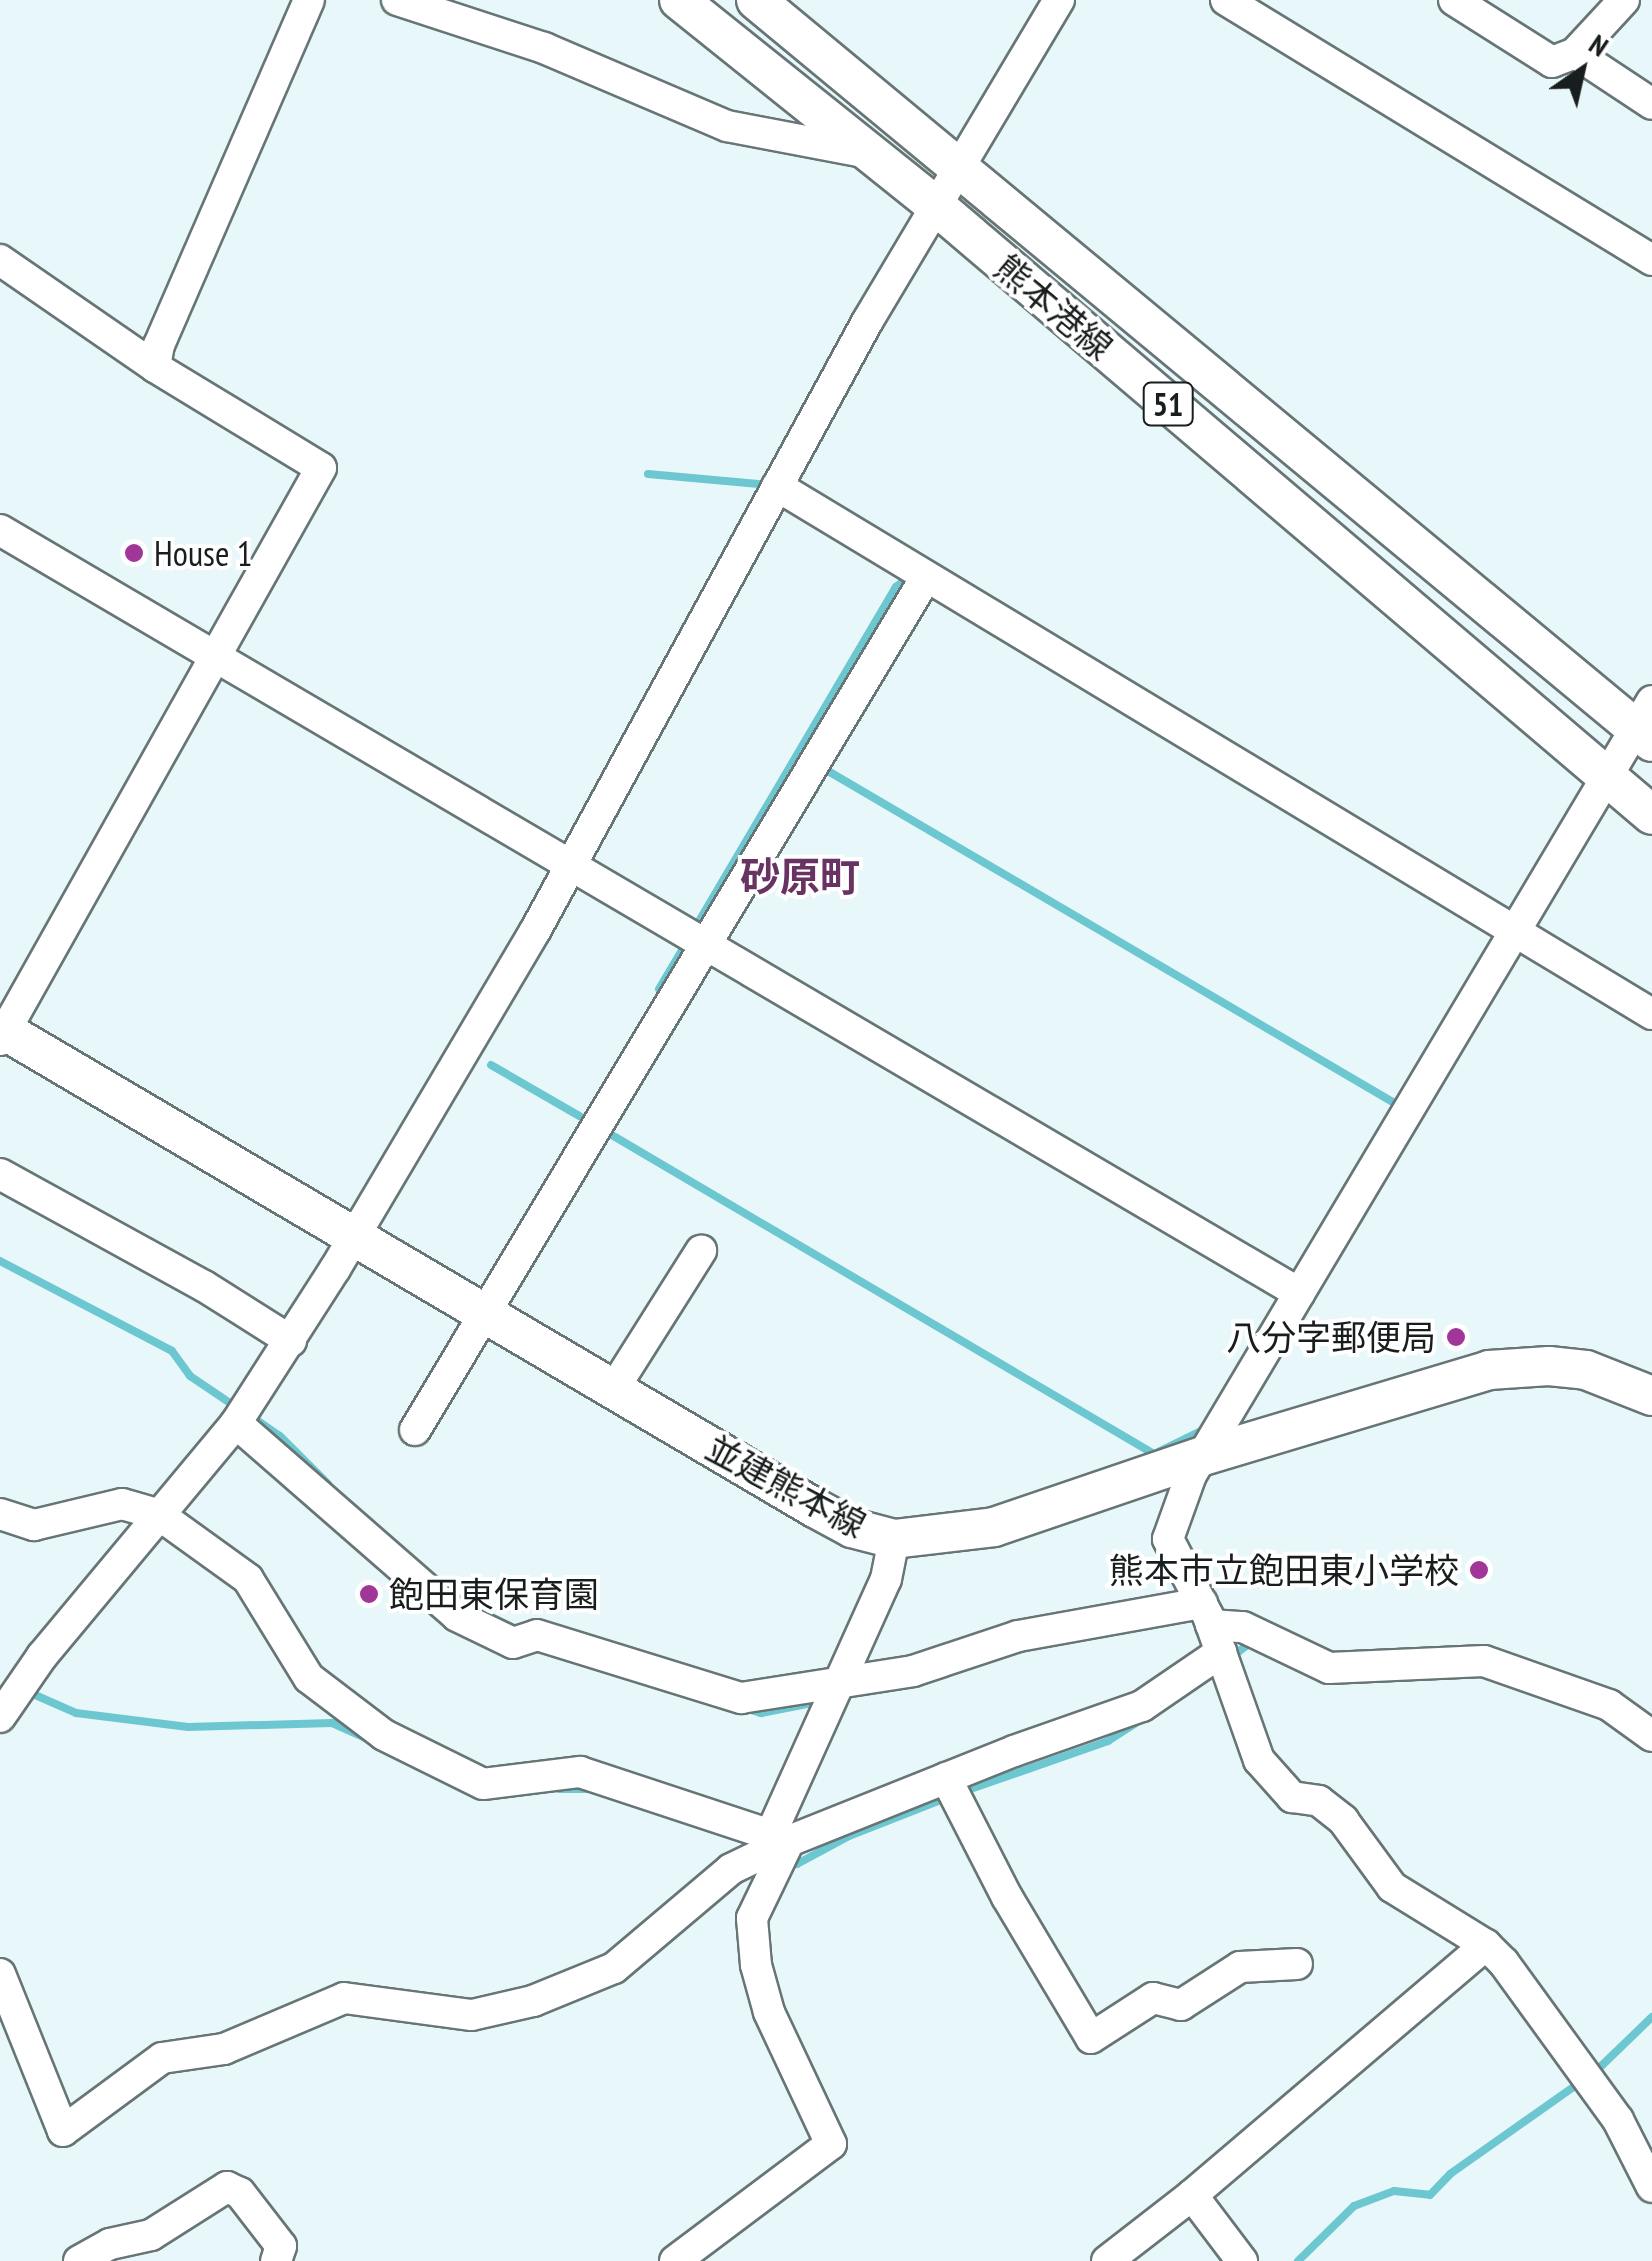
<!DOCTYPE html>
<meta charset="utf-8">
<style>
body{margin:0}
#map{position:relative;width:1652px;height:2261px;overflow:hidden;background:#e8f8fa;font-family:"PT Sans Narrow","Noto Sans JP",sans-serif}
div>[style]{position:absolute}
.stream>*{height:8px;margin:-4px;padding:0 4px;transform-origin:4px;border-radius:4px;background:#6cc7d0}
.roads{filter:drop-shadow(2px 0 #677576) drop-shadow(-2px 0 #677576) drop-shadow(0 2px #677576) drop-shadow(0 -2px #677576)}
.minor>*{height:30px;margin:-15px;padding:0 15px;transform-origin:15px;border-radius:15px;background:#fff}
.major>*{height:38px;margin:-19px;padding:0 19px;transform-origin:19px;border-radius:19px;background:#fff}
.dots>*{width:28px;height:28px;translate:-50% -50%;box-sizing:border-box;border:5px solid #fff;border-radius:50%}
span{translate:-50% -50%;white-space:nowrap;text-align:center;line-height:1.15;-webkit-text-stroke:8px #fff;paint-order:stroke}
.shield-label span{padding:2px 8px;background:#fff;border:2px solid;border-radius:8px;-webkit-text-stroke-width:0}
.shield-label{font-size:32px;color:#181d1e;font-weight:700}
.street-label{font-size:35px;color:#181d1e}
.poi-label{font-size:35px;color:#181d1e}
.left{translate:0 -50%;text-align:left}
.right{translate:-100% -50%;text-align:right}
.quarter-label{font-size:40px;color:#683363;font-weight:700}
.north{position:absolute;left:1532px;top:20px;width:100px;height:100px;-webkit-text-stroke:8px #fff;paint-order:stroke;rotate:34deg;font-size:28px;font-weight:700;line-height:40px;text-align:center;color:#181d1e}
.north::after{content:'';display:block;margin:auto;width:35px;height:45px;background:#181d1e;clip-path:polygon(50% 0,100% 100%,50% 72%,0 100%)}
</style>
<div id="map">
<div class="stream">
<i style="left:648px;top:474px;width:121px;rotate:5.2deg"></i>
<i style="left:828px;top:771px;width:658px;rotate:30.38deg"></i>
<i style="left:695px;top:928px;width:396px;rotate:-59.5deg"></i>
<i style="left:896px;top:587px;width:21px;rotate:-39deg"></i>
<i style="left:659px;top:989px;width:57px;rotate:-59.4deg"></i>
<i style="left:491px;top:1065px;width:118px;rotate:30deg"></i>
<i style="left:605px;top:1131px;width:637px;rotate:30.47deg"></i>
<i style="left:1154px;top:1454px;width:59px;rotate:-26.1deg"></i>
<i style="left:0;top:1261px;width:194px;rotate:27.6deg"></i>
<i style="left:172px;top:1351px;width:31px;rotate:54deg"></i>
<i style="left:190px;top:1376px;width:55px;rotate:34deg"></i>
<i style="left:248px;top:1414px;width:39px;rotate:35deg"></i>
<i style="left:280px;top:1436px;width:68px;rotate:45deg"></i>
<i style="left:465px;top:1604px;width:66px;rotate:26.2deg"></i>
<i style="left:1230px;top:1658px;width:25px;rotate:-37deg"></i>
<i style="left:26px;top:1691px;width:55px;rotate:23.7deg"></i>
<i style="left:76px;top:1713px;width:113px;rotate:7.1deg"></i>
<i style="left:188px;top:1727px;width:144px;rotate:-1.6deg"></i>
<i style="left:332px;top:1723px;width:39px;rotate:24deg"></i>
<i style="left:748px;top:1709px;width:14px;rotate:17deg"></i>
<i style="left:761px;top:1713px;width:62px;rotate:-11.1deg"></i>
<i style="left:433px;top:1774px;width:30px;rotate:26deg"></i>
<i style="left:559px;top:1789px;width:31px"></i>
<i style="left:959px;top:1793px;width:158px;rotate:-19.2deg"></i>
<i style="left:1108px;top:1741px;width:33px;rotate:-33deg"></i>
<i style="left:786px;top:1859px;width:12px;rotate:24deg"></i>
<i style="left:797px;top:1864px;width:59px;rotate:-28.3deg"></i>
<i style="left:849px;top:1836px;width:104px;rotate:-21.4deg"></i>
<i style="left:1594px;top:2073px;width:81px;rotate:-44deg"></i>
<i style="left:1298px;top:2261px;width:78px;rotate:-44.5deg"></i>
<i style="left:1354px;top:2206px;width:43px;rotate:-20.6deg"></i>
<i style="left:1394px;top:2191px;width:36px;rotate:6deg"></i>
<i style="left:1430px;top:2195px;width:29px;rotate:-46deg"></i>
<i style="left:1450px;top:2174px;width:161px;rotate:-35.2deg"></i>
</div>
<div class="roads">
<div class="minor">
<i style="left:397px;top:0;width:155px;rotate:18.1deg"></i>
<i style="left:544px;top:48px;width:199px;rotate:23.1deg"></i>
<i style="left:727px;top:126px;width:144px;rotate:10.8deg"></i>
<i style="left:1226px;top:0;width:499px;rotate:31.4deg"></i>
<i style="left:1454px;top:0;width:116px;rotate:32.3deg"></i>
<i style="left:1552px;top:62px;width:25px;rotate:-21deg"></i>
<i style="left:1575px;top:53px;width:72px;rotate:-47.2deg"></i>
<i style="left:1575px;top:53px;width:92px;rotate:33.5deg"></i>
<i style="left:0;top:260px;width:188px;rotate:34.6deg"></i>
<i style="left:155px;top:367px;width:194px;rotate:31.3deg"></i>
<i style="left:321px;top:468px;width:656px;rotate:119.3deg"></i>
<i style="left:155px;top:367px;width:22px;rotate:-80deg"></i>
<i style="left:159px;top:345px;width:376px;rotate:-66.5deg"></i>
<i style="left:777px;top:486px;width:1022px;rotate:31.11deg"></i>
<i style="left:0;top:530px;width:1507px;rotate:30.43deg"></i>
<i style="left:1652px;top:701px;width:901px;rotate:120.78deg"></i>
<i style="left:1191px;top:1475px;width:68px;rotate:109.8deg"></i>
<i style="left:1168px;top:1539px;width:87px;rotate:62.5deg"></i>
<i style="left:1208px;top:1616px;width:153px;rotate:70.5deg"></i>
<i style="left:1259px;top:1760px;width:50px;rotate:48.3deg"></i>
<i style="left:1292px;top:1797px;width:27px;rotate:8deg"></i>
<i style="left:1319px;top:1801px;width:31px;rotate:38deg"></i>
<i style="left:1343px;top:1820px;width:83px;rotate:53.8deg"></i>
<i style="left:1392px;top:1887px;width:110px;rotate:31.7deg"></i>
<i style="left:1486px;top:1945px;width:25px;rotate:45deg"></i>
<i style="left:1504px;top:1963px;width:194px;rotate:54deg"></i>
<i style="left:1618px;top:2120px;width:75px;rotate:63.1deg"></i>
<i style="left:0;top:1174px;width:233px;rotate:28.8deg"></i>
<i style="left:204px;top:1286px;width:103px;rotate:32.3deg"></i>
<i style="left:613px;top:1390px;width:165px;rotate:-57.7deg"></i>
<i style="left:236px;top:1423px;width:293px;rotate:41.1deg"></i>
<i style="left:457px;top:1616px;width:62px;rotate:25.7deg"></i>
<i style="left:513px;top:1643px;width:25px;rotate:-18deg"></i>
<i style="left:537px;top:1635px;width:214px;rotate:17.2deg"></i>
<i style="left:741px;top:1698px;width:174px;rotate:-8.9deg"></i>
<i style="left:913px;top:1671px;width:111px;rotate:-18.4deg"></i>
<i style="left:1018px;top:1636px;width:187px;rotate:-10.2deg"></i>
<i style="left:415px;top:1430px;width:994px;rotate:-59.08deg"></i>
<i style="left:0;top:1514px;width:36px;rotate:18deg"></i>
<i style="left:34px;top:1525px;width:90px;rotate:-13.4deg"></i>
<i style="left:122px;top:1504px;width:37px;rotate:16deg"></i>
<i style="left:158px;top:1514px;width:111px;rotate:35.8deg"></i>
<i style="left:248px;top:1579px;width:116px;rotate:58.4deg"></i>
<i style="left:309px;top:1678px;width:94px;rotate:37.2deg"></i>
<i style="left:384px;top:1735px;width:110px;rotate:26.3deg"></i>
<i style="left:483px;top:1784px;width:98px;rotate:-7.1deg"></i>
<i style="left:580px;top:1772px;width:220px;rotate:18.3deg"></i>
<i style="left:789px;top:1841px;width:242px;rotate:-21.8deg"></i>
<i style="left:1014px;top:1751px;width:136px;rotate:-19.4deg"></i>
<i style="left:1142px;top:1706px;width:96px;rotate:-34.4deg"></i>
<i style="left:1211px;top:1625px;width:32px;rotate:4deg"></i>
<i style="left:1243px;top:1627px;width:95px;rotate:25.5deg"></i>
<i style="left:1329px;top:1668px;width:155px;rotate:-2.6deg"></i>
<i style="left:1484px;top:1661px;width:133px;rotate:19.4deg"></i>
<i style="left:1609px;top:1705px;width:53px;rotate:35.8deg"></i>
<i style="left:0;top:1717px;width:74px;rotate:-55.5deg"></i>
<i style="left:42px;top:1656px;width:303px;rotate:-50.2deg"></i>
<i style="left:236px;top:1423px;width:183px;rotate:-57.3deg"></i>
<i style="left:335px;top:1269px;width:393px;rotate:-59.4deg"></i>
<i style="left:535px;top:931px;width:694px;rotate:-61.4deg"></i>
<i style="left:867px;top:322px;width:375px;rotate:-59.2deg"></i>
<i style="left:946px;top:1778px;width:134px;rotate:62.9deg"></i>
<i style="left:1007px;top:1897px;width:164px;rotate:59.2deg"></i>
<i style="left:1091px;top:2038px;width:74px;rotate:-32.8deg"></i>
<i style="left:1153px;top:1998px;width:29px;rotate:14deg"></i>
<i style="left:1181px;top:2005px;width:70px;rotate:-32.8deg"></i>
<i style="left:1240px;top:1967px;width:57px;rotate:-3deg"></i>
<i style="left:769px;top:1838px;width:284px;rotate:-65.7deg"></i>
<i style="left:886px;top:1579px;width:41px;rotate:-78.7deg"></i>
<i style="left:0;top:1974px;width:169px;rotate:68.1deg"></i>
<i style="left:63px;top:2131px;width:123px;rotate:-36.4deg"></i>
<i style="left:162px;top:2058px;width:63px;rotate:-8.3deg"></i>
<i style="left:224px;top:2049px;width:130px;rotate:-23deg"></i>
<i style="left:344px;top:1998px;width:129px;rotate:7.6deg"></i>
<i style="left:472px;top:2015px;width:63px;rotate:-12.9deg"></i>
<i style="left:533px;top:2001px;width:87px;rotate:-22.2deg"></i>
<i style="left:614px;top:1968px;width:153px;rotate:-40.2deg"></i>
<i style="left:731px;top:1869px;width:64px;rotate:-25.8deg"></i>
<i style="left:1192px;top:2195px;width:83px;rotate:52.9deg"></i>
<i style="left:79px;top:2261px;width:35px;rotate:-29deg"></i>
<i style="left:110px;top:2244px;width:42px;rotate:-12.4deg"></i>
<i style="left:151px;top:2235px;width:90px;rotate:-32.3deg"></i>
<i style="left:227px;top:2187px;width:14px;rotate:25deg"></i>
<i style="left:240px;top:2193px;width:67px;rotate:52.3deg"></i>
<i style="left:281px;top:2246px;width:16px;rotate:108deg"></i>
<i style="left:675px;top:2261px;width:195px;rotate:-36.9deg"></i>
<i style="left:831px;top:2144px;width:146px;rotate:-115.2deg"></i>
<i style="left:769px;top:2012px;width:49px;rotate:-105.5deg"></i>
<i style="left:756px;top:1965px;width:47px;rotate:-94.9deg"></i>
<i style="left:752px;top:1918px;width:85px;rotate:-64.3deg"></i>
<i style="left:1107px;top:2261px;width:108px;rotate:-37.8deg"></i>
<i style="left:1192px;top:2195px;width:386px;rotate:-40.4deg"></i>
</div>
<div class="major">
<i style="left:679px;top:0;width:328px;rotate:38.7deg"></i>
<i style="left:935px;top:205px;width:941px;rotate:40.39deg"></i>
<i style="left:756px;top:0;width:1163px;rotate:39.63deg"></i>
<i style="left:0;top:1028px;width:946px;rotate:30.5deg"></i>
<i style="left:815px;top:1508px;width:42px;rotate:28.4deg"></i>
<i style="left:852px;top:1528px;width:43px;rotate:14.7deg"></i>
<i style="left:894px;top:1539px;width:101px;rotate:-6.8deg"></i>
<i style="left:994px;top:1527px;width:221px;rotate:-18.8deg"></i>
<i style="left:1203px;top:1456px;width:299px;rotate:-16.7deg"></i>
<i style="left:1489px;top:1370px;width:60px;rotate:-3.8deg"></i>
<i style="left:1549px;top:1366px;width:37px;rotate:6deg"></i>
<i style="left:1586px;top:1370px;width:71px;rotate:21.5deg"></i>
</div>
</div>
<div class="dots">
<i style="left:134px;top:553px;background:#9f3698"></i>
<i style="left:1456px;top:1337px;background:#9f3698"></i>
<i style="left:1479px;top:1570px;background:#9f3698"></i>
<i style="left:369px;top:1594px;background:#9f3698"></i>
</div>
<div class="shield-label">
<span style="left:1168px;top:404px">51</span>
</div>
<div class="street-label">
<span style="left:1054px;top:307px;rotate:40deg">熊本港線</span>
<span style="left:786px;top:1486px;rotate:28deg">並建熊本線</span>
</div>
<div class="poi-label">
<span class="left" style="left:154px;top:553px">House 1</span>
<span class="right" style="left:1436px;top:1337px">八分字郵便局</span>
<span class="right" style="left:1459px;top:1570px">熊本市立飽田東小学校</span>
<span class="left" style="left:389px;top:1594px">飽田東保育園</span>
</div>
<div class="quarter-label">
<span style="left:800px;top:876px">砂原町</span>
</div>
<div class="north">N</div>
</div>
